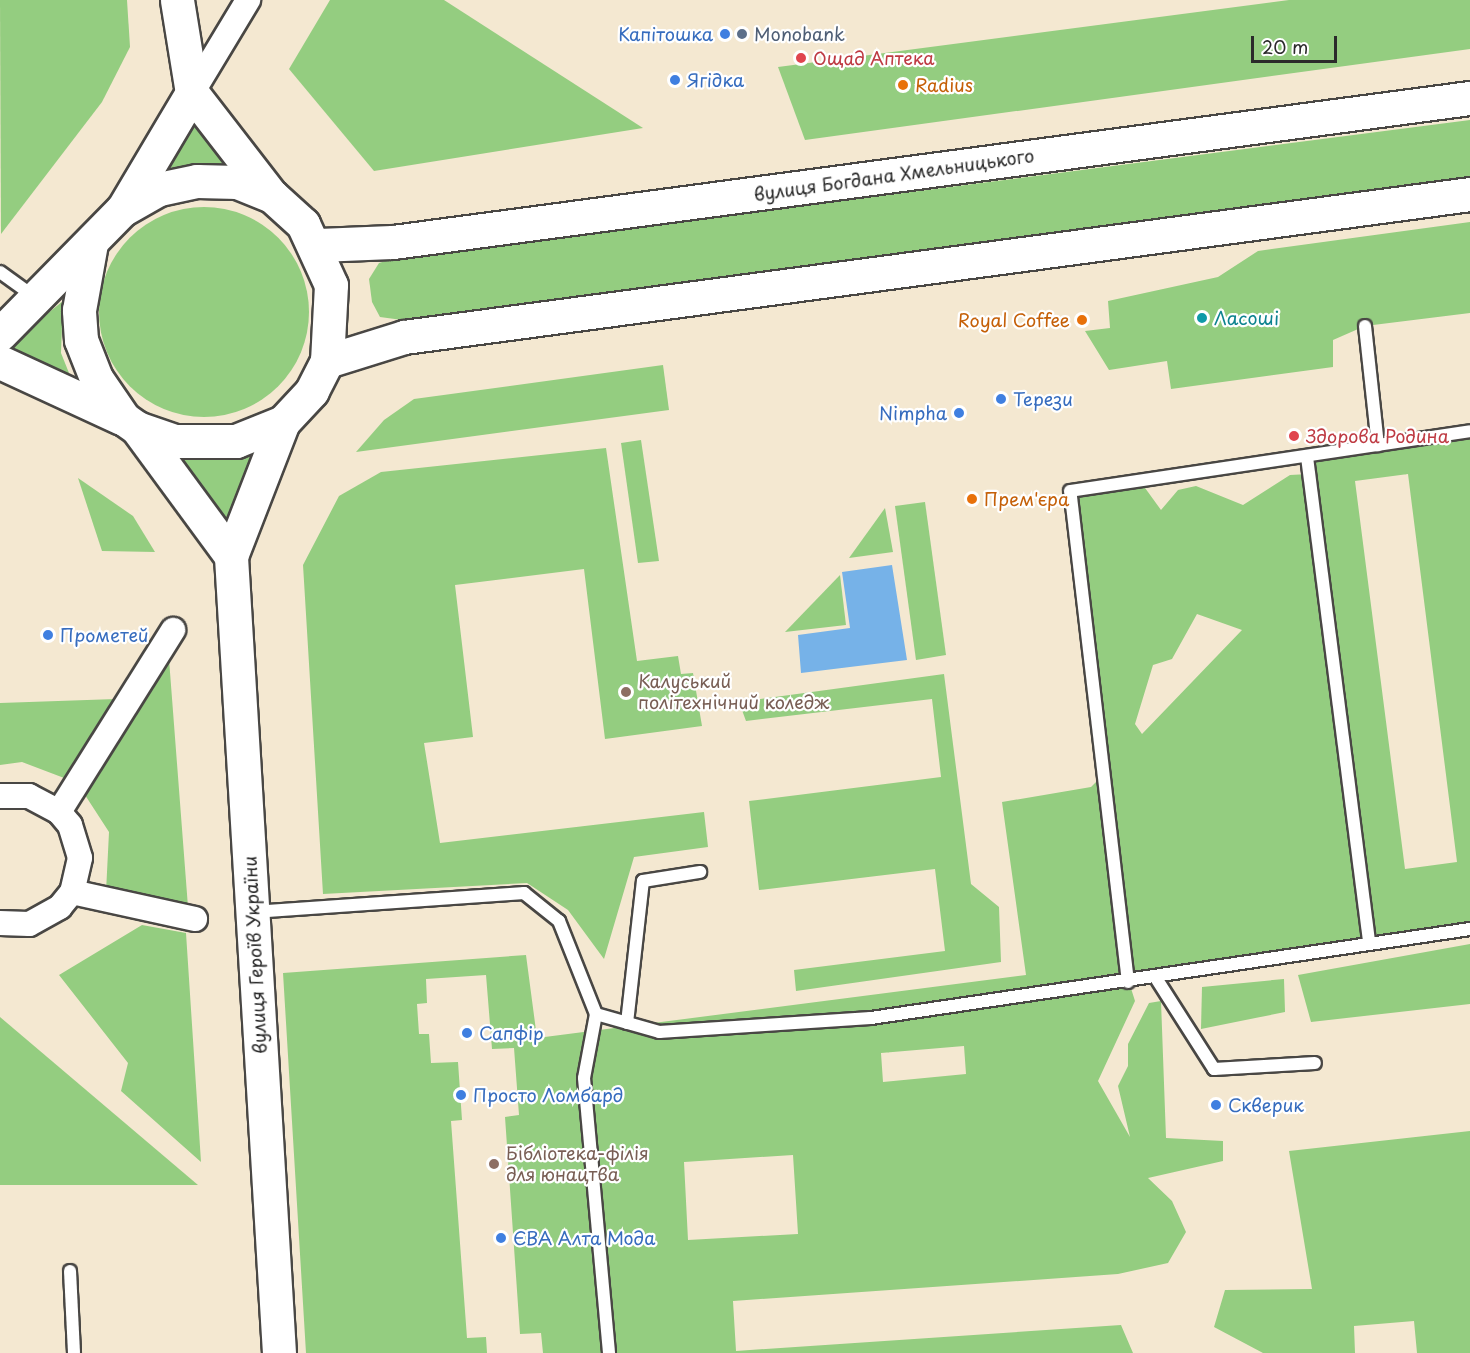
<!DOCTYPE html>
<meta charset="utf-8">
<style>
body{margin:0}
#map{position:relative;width:1470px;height:1353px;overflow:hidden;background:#f4e8d1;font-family:"Playpen Sans",sans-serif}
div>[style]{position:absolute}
.green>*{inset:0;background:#94cd80}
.round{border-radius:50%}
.water>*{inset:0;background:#76b2e8}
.roads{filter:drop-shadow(2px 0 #494744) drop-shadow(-2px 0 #494744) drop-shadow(0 2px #494744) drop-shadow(0 -2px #494744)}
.lane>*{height:12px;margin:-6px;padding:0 6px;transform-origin:6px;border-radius:6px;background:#fff}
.street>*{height:24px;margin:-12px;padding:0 12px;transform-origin:12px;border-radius:12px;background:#fff}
.secondary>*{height:33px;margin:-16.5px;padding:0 16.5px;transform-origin:16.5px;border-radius:16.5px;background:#fff}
.dots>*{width:16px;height:16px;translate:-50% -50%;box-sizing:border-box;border:3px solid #fff;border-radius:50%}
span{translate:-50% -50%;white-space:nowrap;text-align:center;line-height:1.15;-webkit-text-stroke:4.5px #fff;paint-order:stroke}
.shop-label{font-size:18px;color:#366cbe}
.right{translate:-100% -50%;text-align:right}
.left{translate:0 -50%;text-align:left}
.service-label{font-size:18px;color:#4e5e75}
.health-label{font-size:18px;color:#be3a42}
.food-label{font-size:18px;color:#c56008}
.street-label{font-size:18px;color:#2b2b2b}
.culture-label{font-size:18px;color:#0d838f}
.education-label{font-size:18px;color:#785e54}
.scale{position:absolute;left:1251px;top:36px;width:86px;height:27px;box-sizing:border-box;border:3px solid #2b2b2b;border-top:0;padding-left:8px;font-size:18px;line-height:21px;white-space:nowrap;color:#2b2b2b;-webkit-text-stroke:4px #fff;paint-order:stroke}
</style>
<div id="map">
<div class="green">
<i style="clip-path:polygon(0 0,127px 0,130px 47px,102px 102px,1px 234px)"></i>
<i style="clip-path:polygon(330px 0,444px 0,643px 128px,374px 171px,289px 69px)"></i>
<i style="clip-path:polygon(1289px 0,1470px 0,1470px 49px,805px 140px,778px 67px)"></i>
<i style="clip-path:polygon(195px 113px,233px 167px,206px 163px,152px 173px)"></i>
<i style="clip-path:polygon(1470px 120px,1470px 177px,402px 320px,380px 317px,372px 302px,369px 279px,379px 263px,392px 259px)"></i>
<i class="round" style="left:99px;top:207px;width:210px;height:210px"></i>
<i style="clip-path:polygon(1470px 222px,1470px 313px,1365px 326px,1333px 340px,1333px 367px,1171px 389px,1167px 361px,1109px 370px,1085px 331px,1110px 328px,1108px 301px,1218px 277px,1258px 251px)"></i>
<i style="clip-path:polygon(63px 301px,61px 353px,71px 378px,1px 351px)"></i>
<i style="clip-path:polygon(663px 365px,669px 410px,356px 452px,384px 420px,414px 399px)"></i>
<i style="clip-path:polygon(evenodd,1470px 431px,1470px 929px,1129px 982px,1135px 1001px,1098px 1081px,1130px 1137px,1118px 1086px,1128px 1066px,1128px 1044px,1149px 1003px,1161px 1001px,1166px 1138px,1223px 1141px,1223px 1161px,1148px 1178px,1172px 1201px,1186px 1232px,1168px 1263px,1118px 1274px,733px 1301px,736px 1351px,1121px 1325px,1133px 1353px,543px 1353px,541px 1333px,520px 1334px,505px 1117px,519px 1115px,514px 1048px,492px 1049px,486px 975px,426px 979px,427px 1003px,417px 1004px,419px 1034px,429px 1034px,431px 1063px,458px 1062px,462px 1120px,451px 1121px,467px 1338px,486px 1337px,487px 1353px,306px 1353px,283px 973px,526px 955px,537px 1038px,1026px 975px,1002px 802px,1091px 787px,1104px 774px,1070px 491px,1140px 481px,1161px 510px,1178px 490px,1196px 486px,1243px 505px,1290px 475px,1309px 474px,1307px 457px,1470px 431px,1408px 474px,1457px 862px,1405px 869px,1355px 481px,1408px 474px,1470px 431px,1197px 614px,1242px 630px,1142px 734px,1135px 724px,1153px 665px,1172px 659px,1197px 614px,1470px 431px,964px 1046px,966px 1074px,883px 1082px,881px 1053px,964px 1046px,1470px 431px,793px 1155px,798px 1234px,688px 1240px,684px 1162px,793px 1155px)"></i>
<i style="clip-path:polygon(641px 440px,659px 561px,638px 563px,621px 443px)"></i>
<i style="clip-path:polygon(606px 448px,637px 661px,678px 656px,681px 674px,693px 673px,702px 726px,605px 739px,584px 569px,455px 585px,473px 737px,424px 743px,440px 843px,704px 812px,708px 847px,634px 857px,604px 959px,568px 910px,527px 883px,323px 894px,303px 565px,339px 496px,381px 472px)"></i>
<i style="clip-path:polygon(259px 450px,225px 531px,175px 458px)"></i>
<i style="clip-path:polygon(78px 478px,133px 516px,155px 552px,102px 551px)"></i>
<i style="clip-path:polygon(925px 502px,946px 655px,916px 660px,895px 506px)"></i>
<i style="clip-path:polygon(885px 508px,893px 552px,849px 558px)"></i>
<i style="clip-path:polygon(840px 575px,846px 625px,785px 632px)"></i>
<i style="clip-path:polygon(169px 659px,188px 907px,106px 892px,109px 832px,85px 795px)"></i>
<i style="clip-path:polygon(944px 674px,971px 884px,999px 907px,1001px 962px,796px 991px,794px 970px,945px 951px,935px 869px,759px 890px,749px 801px,941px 777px,932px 699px,746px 721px,739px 702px)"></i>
<i style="clip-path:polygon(116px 699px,72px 781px,22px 762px,0 765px,0 703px)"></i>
<i style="clip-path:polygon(142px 925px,186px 933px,201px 1162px,121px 1091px,128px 1063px,59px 975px)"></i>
<i style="clip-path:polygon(1470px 944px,1470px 1004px,1311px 1022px,1298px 975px)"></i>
<i style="clip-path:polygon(1284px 979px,1285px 1012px,1201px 1029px,1202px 987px)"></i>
<i style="clip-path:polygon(0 1017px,198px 1185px,0 1185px)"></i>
<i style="clip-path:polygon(1470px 1131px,1470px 1353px,1417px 1353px,1414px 1321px,1354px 1326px,1355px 1353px,1263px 1353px,1214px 1327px,1225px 1290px,1312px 1289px,1289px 1151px)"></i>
</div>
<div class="water">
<i style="clip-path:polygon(892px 565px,907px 660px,801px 673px,798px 635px,850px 628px,842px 572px)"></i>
</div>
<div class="roads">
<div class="lane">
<i style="left:0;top:272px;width:44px;rotate:35.8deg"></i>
<i style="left:1365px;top:326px;width:120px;rotate:83.8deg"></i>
<i style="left:1307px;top:457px;width:489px;rotate:82.7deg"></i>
<i style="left:253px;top:912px;width:272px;rotate:-4deg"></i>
<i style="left:524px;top:893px;width:45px;rotate:38.7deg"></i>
<i style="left:559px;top:921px;width:100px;rotate:68.3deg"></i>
<i style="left:596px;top:1014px;width:65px;rotate:100.6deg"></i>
<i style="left:584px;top:1078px;width:276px;rotate:84.8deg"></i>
<i style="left:1156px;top:978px;width:108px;rotate:57.5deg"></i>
<i style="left:1214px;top:1069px;width:101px;rotate:-3.4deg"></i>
<i style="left:1128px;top:982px;width:494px;rotate:-96.7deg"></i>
<i style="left:1070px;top:491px;width:404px;rotate:-8.5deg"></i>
<i style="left:596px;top:1014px;width:66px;rotate:15.9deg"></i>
<i style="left:659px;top:1032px;width:212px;rotate:-3.8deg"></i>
<i style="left:871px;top:1018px;width:606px;rotate:-8.45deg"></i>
<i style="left:627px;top:1023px;width:143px;rotate:-83.6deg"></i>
<i style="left:643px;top:881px;width:58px;rotate:-9deg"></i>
<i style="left:70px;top:1271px;width:82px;rotate:87.2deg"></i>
</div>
<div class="street">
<i style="left:192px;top:93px;width:109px;rotate:-58.9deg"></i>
<i style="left:0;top:796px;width:29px"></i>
<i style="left:29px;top:796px;width:34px;rotate:28deg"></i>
<i style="left:59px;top:812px;width:17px;rotate:50deg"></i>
<i style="left:70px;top:825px;width:34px;rotate:73deg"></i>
<i style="left:80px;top:858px;width:35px;rotate:103deg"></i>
<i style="left:72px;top:892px;width:19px;rotate:129deg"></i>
<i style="left:60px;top:907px;width:35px;rotate:151deg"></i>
<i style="left:29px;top:924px;width:29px;rotate:-178deg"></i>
<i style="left:59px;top:812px;width:215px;rotate:-57.9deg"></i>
<i style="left:72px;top:892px;width:126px;rotate:12.4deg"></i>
</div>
<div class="secondary">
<i style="left:192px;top:93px;width:128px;rotate:52.3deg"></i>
<i style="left:123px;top:209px;width:135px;rotate:-59.3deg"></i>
<i style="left:192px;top:93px;width:94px;rotate:-99.2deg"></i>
<i style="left:317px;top:245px;width:76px;rotate:-2.3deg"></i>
<i style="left:393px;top:242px;width:1087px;rotate:-7.62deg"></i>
<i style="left:0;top:334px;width:174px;rotate:-45.5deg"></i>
<i style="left:122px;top:210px;width:43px;rotate:-29.6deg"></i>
<i style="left:159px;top:189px;width:39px;rotate:-12deg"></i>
<i style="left:197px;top:181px;width:40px;rotate:1.4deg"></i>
<i style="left:237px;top:182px;width:38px;rotate:22deg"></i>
<i style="left:272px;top:196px;width:42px;rotate:42.1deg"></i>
<i style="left:303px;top:224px;width:67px;rotate:65.3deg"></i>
<i style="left:331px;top:285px;width:76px;rotate:93deg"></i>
<i style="left:327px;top:361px;width:34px;rotate:117deg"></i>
<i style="left:312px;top:391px;width:42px;rotate:133.1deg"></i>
<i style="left:283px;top:422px;width:51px;rotate:158deg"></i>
<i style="left:236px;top:441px;width:61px;rotate:180deg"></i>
<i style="left:175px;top:441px;width:40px;rotate:-161.1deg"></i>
<i style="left:137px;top:428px;width:16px;rotate:-145deg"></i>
<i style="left:124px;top:419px;width:50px;rotate:-124.3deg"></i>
<i style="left:96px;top:378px;width:41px;rotate:-111.5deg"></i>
<i style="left:81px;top:340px;width:30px;rotate:-94deg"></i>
<i style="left:79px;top:310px;width:68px;rotate:-79.8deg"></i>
<i style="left:327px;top:361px;width:81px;rotate:-17.3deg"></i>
<i style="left:404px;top:337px;width:1076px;rotate:-7.64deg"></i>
<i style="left:0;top:362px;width:133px;rotate:24.8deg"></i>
<i style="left:137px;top:428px;width:159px;rotate:53.7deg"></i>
<i style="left:279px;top:1353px;width:798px;rotate:-93.45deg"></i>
<i style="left:231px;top:556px;width:144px;rotate:-68.8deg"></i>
</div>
</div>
<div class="dots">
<i style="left:725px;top:34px;background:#3f7fe0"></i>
<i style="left:742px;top:34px;background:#5c6f8a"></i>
<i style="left:801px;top:58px;background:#e0444e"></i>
<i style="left:675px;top:80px;background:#3f7fe0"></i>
<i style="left:903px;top:85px;background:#e8710a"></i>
<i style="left:1202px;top:318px;background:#0f9aa8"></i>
<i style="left:1082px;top:320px;background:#e8710a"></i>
<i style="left:1001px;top:399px;background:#3f7fe0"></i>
<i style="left:959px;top:413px;background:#3f7fe0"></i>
<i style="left:1294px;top:436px;background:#e0444e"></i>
<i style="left:972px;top:499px;background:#e8710a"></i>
<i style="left:48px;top:635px;background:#3f7fe0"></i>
<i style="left:626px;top:692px;background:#8d6e63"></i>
<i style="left:467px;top:1033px;background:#3f7fe0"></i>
<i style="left:461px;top:1095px;background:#3f7fe0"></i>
<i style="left:1216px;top:1105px;background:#3f7fe0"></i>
<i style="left:494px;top:1164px;background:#8d6e63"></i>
<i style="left:501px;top:1238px;background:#3f7fe0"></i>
</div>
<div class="shop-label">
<span class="right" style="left:713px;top:34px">Капітошка</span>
<span class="left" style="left:687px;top:80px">Ягідка</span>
<span class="left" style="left:1013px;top:399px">Терези</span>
<span class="right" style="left:947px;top:413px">Nimpha</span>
<span class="left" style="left:60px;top:635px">Прометей</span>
<span class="left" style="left:479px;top:1033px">Сапфір</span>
<span class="left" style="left:473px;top:1095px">Просто Ломбард</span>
<span class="left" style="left:1228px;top:1105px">Скверик</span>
<span class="left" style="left:513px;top:1238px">ЄВА Алта Мода</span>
</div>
<div class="service-label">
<span class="left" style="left:754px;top:34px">Monobank</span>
</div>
<div class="health-label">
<span class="left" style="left:813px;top:58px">Ощад Аптека</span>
<span class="left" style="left:1306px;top:436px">Здорова Родина</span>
</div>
<div class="food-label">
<span class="left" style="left:915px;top:85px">Radius</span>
<span class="right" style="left:1070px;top:320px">Royal Coffee</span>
<span class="left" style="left:984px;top:499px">Прем'єра</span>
</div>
<div class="street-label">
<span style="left:894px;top:175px;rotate:-8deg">вулиця Богдана Хмельницького</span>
<span style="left:255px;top:955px;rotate:-93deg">вулиця Героїв України</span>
</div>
<div class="culture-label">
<span class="left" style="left:1214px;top:318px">Ласоші</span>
</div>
<div class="education-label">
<span class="left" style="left:638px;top:692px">Калуський<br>політехнічний коледж</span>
<span class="left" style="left:506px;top:1164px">Бібліотека-філія<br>для юнацтва</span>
</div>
<div class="scale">20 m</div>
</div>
